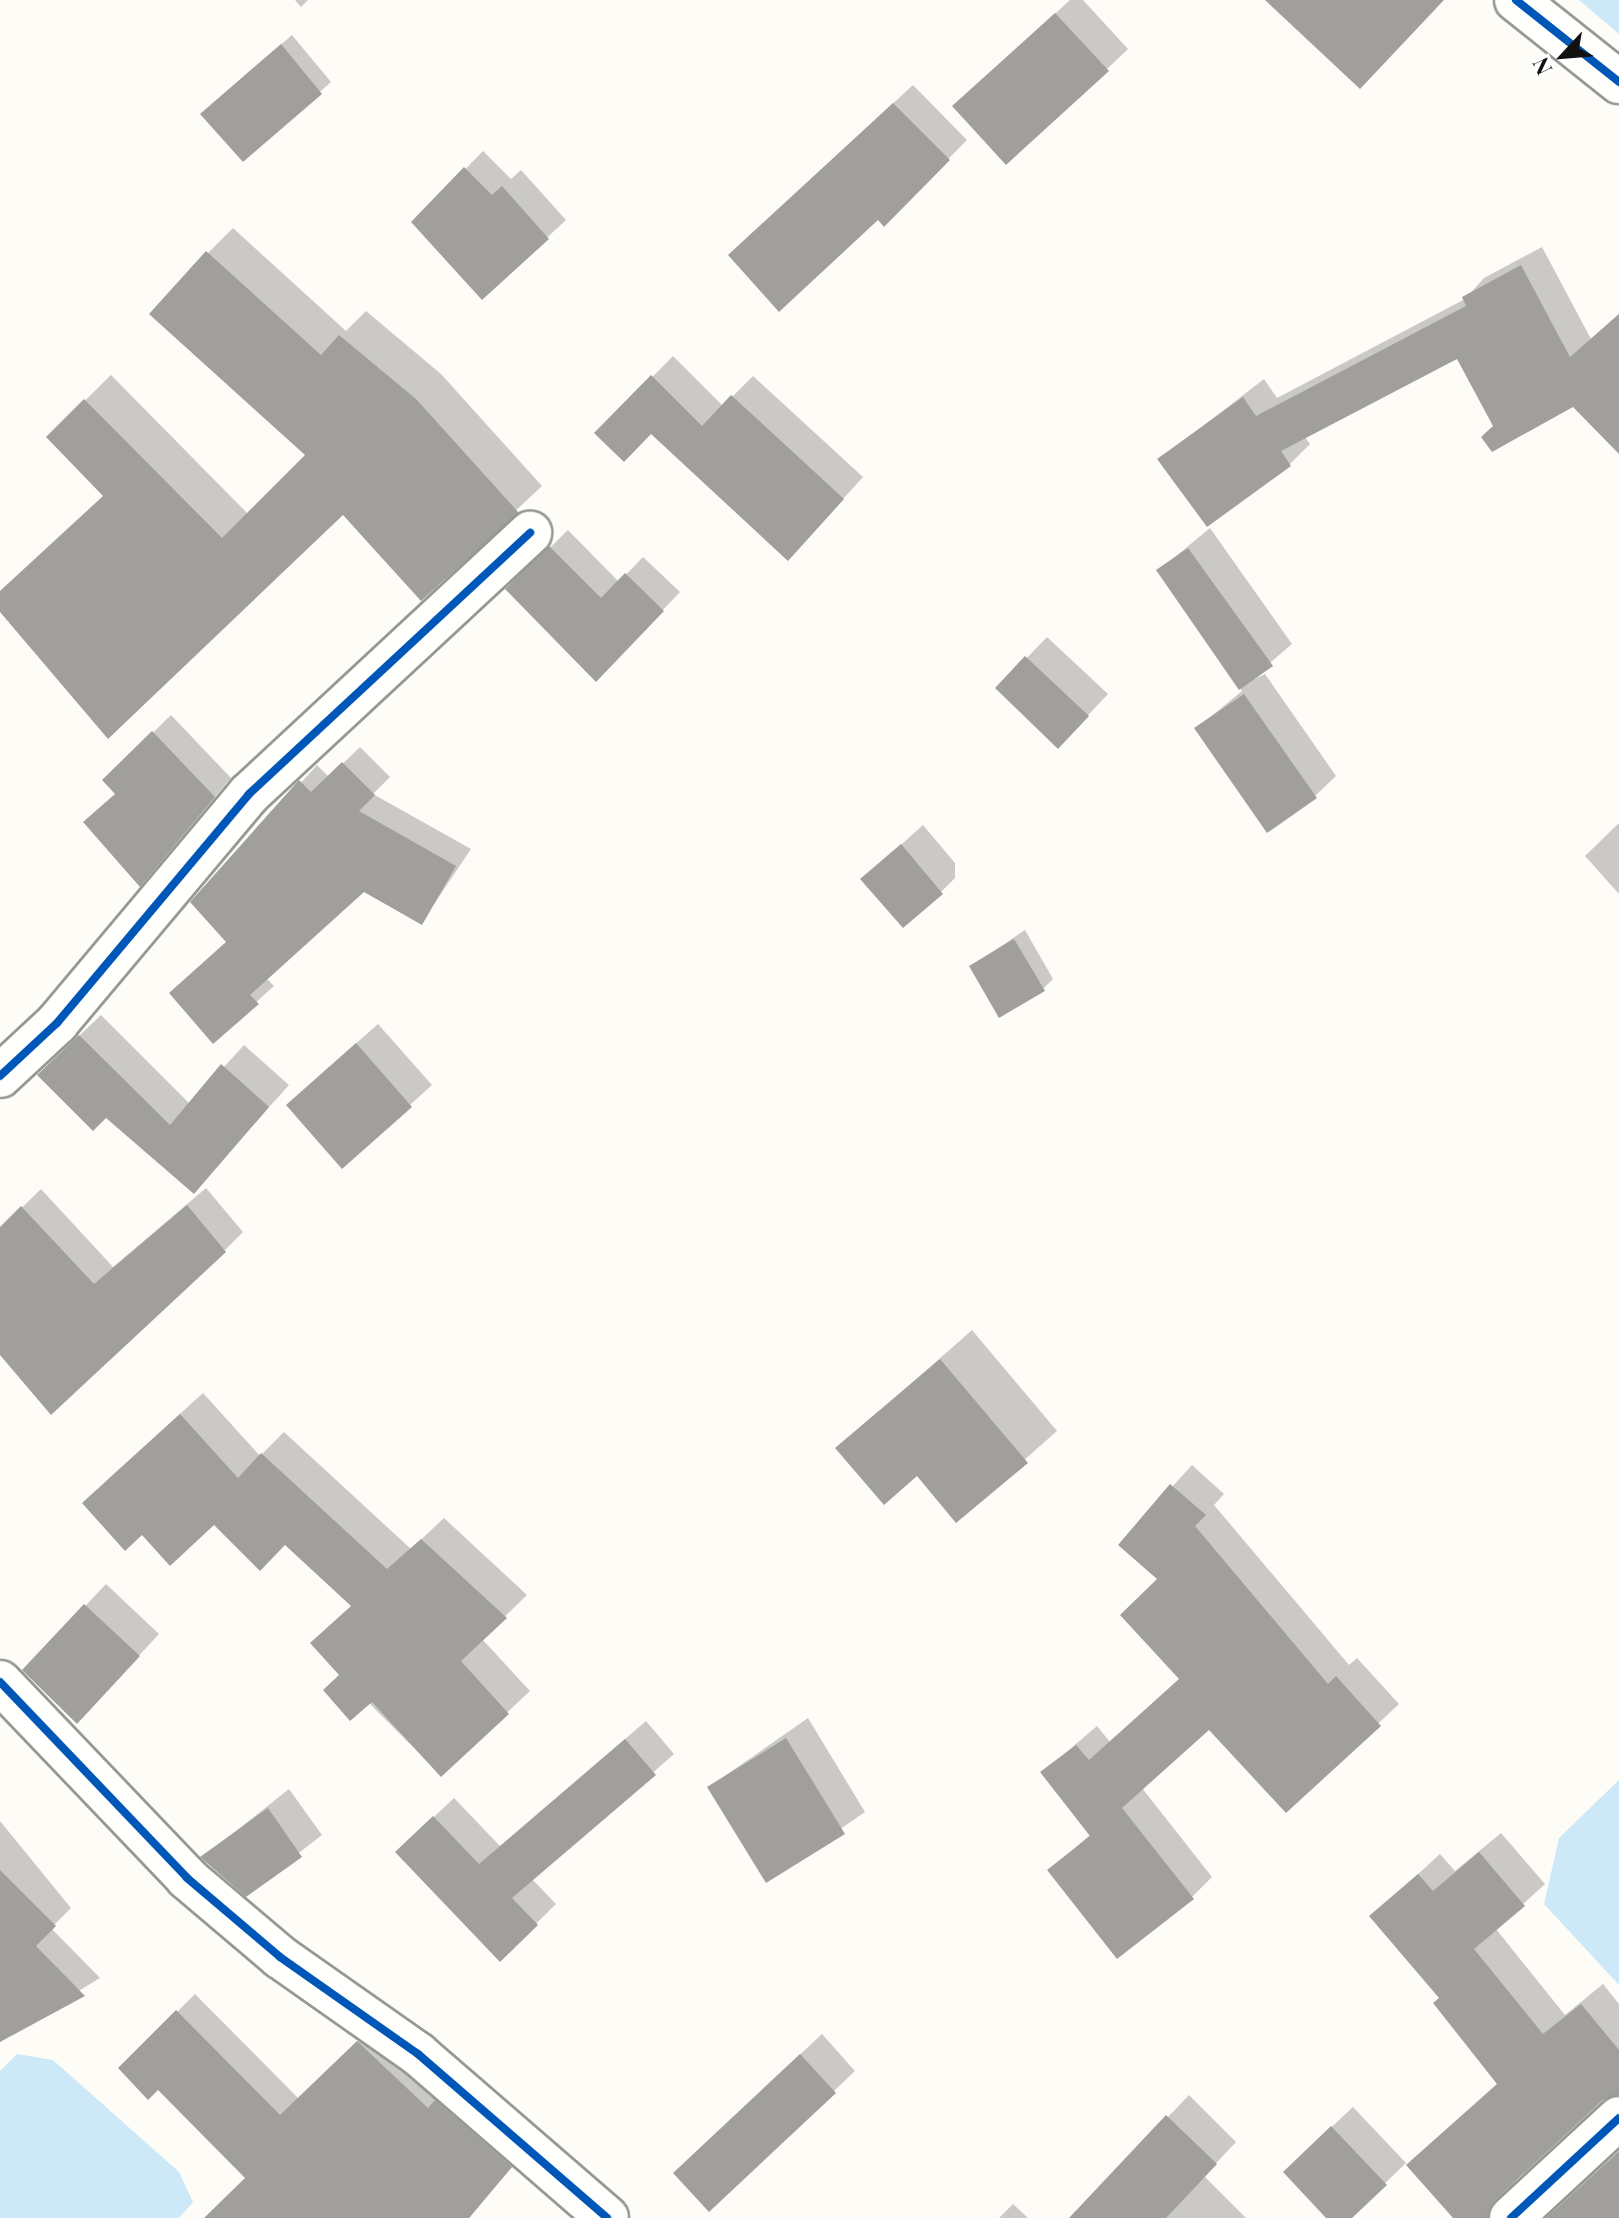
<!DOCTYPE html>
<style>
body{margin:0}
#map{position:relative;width:1619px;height:2218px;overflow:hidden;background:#fdfcf7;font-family:"Playfair Display",serif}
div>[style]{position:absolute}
.water>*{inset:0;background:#cde8f7}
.shadow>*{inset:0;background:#0003}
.building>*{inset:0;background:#a19f9c}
.roads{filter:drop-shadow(2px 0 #979795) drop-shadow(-2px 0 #979795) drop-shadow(0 2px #979795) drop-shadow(0 -2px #979795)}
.street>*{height:42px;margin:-21px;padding:0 21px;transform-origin:21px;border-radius:21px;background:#fffffe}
.cycleway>*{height:8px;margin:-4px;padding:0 4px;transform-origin:4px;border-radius:4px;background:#0057b8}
span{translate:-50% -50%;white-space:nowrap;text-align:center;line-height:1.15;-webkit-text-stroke:8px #fff;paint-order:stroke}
.north{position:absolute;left:1523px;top:16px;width:80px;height:80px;-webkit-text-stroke:6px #fff;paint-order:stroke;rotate:244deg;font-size:22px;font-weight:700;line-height:32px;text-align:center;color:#111}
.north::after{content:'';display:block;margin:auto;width:28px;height:36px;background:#111;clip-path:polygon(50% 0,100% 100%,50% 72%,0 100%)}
</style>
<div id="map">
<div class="water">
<i style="clip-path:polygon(1579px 0,1619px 0,1619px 34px)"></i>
<i style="clip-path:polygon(1619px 1780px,1619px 1985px,1544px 1904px,1559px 1838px)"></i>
<i style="clip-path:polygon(17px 2054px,53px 2060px,179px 2172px,193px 2202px,179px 2218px,0 2218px,0 2071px)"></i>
</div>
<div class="shadow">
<i style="clip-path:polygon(295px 0,308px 0,301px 7px)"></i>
<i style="clip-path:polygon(1070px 0,1083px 0,1128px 49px,1107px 69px,976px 86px)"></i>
<i style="clip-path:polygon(292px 35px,331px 82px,243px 159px,212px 104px)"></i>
<i style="clip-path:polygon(913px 85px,967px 140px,884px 224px,878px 218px,749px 236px)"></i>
<i style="clip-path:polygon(483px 151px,511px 179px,521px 170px,566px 220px,483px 297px,414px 222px)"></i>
<i style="clip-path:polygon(233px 228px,346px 331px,366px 311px,441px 374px,542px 486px,421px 599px,343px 512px,0 610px,0 593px,105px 495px,48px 437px,111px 375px,248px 514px,308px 455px,208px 253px)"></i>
<i style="clip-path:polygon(1542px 247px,1591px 339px,1619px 314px,1619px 451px,1573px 404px,1495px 426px,1458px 356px,1305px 437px,1310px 444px,1290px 464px,1207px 524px,1160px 459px,1264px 379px,1277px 398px,1465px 299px,1484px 278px)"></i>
<i style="clip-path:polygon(673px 356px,723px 406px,753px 376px,863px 477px,808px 538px,651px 432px,597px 433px)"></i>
<i style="clip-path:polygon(1210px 528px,1292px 644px,1246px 683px,1265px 674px,1336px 776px,1315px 796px,1197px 728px,1242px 691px,1158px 571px)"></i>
<i style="clip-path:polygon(568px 530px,619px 582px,643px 557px,680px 592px,613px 662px,508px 589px)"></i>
<i style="clip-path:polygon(1047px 637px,1108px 694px,1079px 725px,998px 688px)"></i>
<i style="clip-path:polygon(171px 715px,231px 778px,140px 884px,117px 793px,105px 780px)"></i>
<i style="clip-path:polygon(360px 747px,390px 777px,373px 794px,471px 849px,422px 922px,364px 890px,266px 978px,274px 986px,213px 1041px,228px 941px,193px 902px,317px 765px,329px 777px)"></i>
<i style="clip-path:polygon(1619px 823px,1619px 894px,1585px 856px)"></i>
<i style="clip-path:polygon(923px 825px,955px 863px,955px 878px,934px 899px,863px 879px)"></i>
<i style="clip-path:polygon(1025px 930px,1053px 979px,1043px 989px,971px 966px)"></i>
<i style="clip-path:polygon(101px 1015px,190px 1104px,244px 1045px,289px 1085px,194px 1191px,60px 1054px)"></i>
<i style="clip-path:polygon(378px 1024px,432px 1085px,342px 1167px,309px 1085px)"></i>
<i style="clip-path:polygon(206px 1188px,243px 1232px,224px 1251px,0 1352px,0 1229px,41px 1189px,113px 1267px)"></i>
<i style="clip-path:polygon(972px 1330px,1057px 1431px,956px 1520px,918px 1474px,838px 1448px)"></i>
<i style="clip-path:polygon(203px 1393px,260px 1456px,284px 1432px,411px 1549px,444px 1518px,527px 1595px,482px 1639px,530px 1691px,441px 1775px,341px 1675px,353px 1605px,285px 1542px,106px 1481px)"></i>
<i style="clip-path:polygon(1192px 1465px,1224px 1494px,1214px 1505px,1349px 1665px,1357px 1658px,1399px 1704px,1286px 1810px,1210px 1727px,1142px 1788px,1212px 1877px,1192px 1897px,1050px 1870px,1091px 1834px,1043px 1772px,1097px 1726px,1110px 1742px,1181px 1678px,1159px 1579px,1120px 1544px)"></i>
<i style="clip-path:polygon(106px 1584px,159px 1634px,97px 1701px,25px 1670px)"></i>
<i style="clip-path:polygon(808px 1718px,865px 1812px,766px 1880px,709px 1787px)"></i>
<i style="clip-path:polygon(646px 1721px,674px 1754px,532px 1879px,556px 1904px,500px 1959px,417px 1833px,454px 1798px,500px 1846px)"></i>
<i style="clip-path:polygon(289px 1789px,322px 1835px,246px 1894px,203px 1857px)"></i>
<i style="clip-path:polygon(0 1821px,71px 1908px,51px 1928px,100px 1978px,0 2039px)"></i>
<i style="clip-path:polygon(1501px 1833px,1545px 1884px,1496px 1929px,1565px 2015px,1603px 1984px,1619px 2004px,1619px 2095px,1602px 2099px,1513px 2181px,1513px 2213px,1522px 2218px,1456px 2218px,1409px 2165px,1498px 2083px,1441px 1998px,1372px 1916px,1440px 1854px,1455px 1871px)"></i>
<i style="clip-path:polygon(195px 1994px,299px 2099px,376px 2024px,528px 2148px,469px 2218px,207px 2218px,248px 2178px,158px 2087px,121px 2068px)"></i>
<i style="clip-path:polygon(822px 2034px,855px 2071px,834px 2091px,696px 2152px)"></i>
<i style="clip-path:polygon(1189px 2095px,1236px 2142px,1204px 2176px,1246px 2218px,1072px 2218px)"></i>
<i style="clip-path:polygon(1353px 2107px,1406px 2163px,1349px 2218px,1329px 2218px,1306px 2151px)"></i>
<i style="clip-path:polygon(1013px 2204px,1028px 2218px,999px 2218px)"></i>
</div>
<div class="building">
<i style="clip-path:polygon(1265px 0,1444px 0,1360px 89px)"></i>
<i style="clip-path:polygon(1055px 13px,1109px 71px,1006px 165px,952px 106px)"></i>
<i style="clip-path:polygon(281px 44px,322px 94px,243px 162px,200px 114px)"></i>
<i style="clip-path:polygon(893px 103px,950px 160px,884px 227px,878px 220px,779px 312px,728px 255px)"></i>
<i style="clip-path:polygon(464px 167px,492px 195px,502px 186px,549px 239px,482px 300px,411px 222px)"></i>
<i style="clip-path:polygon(206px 251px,321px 355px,339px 335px,416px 399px,519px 513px,421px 601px,343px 515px,108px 739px,0 612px,0 591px,103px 496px,46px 437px,84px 399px,222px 538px,305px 455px,149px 314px)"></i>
<i style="clip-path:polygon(1521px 265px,1570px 357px,1619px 314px,1619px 454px,1573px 407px,1492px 452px,1481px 437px,1493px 426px,1457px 359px,1281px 451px,1291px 466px,1207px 527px,1157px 459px,1243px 397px,1256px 416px,1466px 306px,1462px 297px)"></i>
<i style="clip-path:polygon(651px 375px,702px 426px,731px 395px,844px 499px,788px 561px,651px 434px,624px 462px,594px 433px)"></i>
<i style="clip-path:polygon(549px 546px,601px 598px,625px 573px,664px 611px,596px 682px,505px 589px)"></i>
<i style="clip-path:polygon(1188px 548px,1273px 666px,1239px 690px,1156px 570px)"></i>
<i style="clip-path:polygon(1025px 656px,1089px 716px,1058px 749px,995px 688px)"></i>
<i style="clip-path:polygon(1244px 694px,1317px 798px,1267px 833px,1194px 728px)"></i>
<i style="clip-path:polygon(152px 731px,215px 797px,140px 887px,83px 822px,115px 794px,102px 780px)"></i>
<i style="clip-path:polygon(342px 762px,375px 795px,359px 811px,456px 866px,422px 925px,364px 892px,250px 995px,259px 1004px,213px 1044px,169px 993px,226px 942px,190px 902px,299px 780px,311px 792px)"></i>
<i style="clip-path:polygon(901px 844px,943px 894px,903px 928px,860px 879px)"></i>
<i style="clip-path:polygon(1014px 939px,1045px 991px,999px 1018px,969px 966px)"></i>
<i style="clip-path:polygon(79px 1035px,170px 1125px,221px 1064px,269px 1107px,194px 1194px,106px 1118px,93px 1131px,37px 1075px)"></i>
<i style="clip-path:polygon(356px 1043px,412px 1107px,342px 1169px,286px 1105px)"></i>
<i style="clip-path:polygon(187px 1205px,226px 1252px,51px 1415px,0 1355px,0 1227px,21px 1206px,94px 1284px)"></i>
<i style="clip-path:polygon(940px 1359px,1028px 1463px,956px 1523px,917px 1476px,884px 1505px,835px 1448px)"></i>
<i style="clip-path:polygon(180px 1414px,238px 1478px,261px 1453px,387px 1569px,421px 1539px,507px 1618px,461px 1661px,509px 1714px,441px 1777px,372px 1702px,350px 1721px,323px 1690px,339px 1675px,310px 1643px,351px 1606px,285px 1545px,260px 1571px,214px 1525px,170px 1566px,142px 1535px,125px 1551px,82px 1503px)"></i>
<i style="clip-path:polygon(1170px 1484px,1206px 1515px,1195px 1526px,1328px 1684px,1336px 1676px,1381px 1726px,1286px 1813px,1209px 1730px,1122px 1808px,1194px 1899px,1117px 1959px,1047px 1870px,1090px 1836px,1040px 1772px,1076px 1745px,1089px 1760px,1179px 1679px,1120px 1615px,1157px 1579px,1118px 1545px)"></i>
<i style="clip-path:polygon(84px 1604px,140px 1656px,77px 1724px,22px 1670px)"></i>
<i style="clip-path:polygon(786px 1738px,845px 1834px,766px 1883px,707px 1787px)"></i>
<i style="clip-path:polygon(625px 1739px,656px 1775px,512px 1898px,538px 1925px,500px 1962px,395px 1852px,433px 1816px,479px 1864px)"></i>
<i style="clip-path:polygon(268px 1808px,302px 1857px,246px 1897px,200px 1857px)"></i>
<i style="clip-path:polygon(1479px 1852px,1525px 1906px,1474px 1949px,1543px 2034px,1581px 2004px,1619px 2050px,1619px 2095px,1603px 2100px,1495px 2200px,1488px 2218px,1453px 2218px,1406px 2165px,1497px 2084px,1433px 2003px,1439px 1998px,1369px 1916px,1418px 1874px,1433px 1891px)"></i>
<i style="clip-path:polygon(0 1870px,56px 1926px,36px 1946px,85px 1996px,0 2042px)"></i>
<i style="clip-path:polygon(176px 2010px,280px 2115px,357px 2041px,428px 2108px,435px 2100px,512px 2167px,469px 2218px,204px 2218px,245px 2178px,158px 2090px,148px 2100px,118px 2068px)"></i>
<i style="clip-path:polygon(800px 2054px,836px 2093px,709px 2212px,673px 2173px)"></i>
<i style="clip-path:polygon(1166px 2115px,1217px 2164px,1166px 2218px,1069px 2218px)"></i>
<i style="clip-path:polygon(1331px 2126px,1387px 2185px,1352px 2218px,1326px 2218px,1283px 2172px)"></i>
<i style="clip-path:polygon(1619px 2151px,1619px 2218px,1546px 2218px)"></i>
</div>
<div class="roads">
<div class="street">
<i style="left:1516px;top:0;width:132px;rotate:38.5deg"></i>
<i style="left:0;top:1076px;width:78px;rotate:-42.9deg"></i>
<i style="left:57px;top:1023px;width:299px;rotate:-50deg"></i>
<i style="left:249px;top:794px;width:384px;rotate:-42.9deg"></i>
<i style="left:0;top:1682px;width:271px;rotate:46.3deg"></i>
<i style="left:187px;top:1878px;width:122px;rotate:40.3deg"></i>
<i style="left:280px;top:1957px;width:169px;rotate:35.1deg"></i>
<i style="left:418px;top:2054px;width:250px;rotate:40.9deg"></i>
<i style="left:1511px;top:2218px;width:147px;rotate:-42.8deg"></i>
</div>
</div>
<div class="cycleway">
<i style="left:1516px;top:0;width:132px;rotate:38.5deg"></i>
<i style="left:0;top:1076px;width:78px;rotate:-42.9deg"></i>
<i style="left:57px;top:1023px;width:299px;rotate:-50deg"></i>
<i style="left:249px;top:794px;width:384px;rotate:-42.9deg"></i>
<i style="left:0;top:1682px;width:271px;rotate:46.3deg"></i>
<i style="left:187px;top:1878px;width:122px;rotate:40.3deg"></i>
<i style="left:280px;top:1957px;width:169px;rotate:35.1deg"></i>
<i style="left:418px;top:2054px;width:250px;rotate:40.9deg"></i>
<i style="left:1511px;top:2218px;width:147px;rotate:-42.8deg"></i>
</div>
<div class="north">N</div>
</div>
